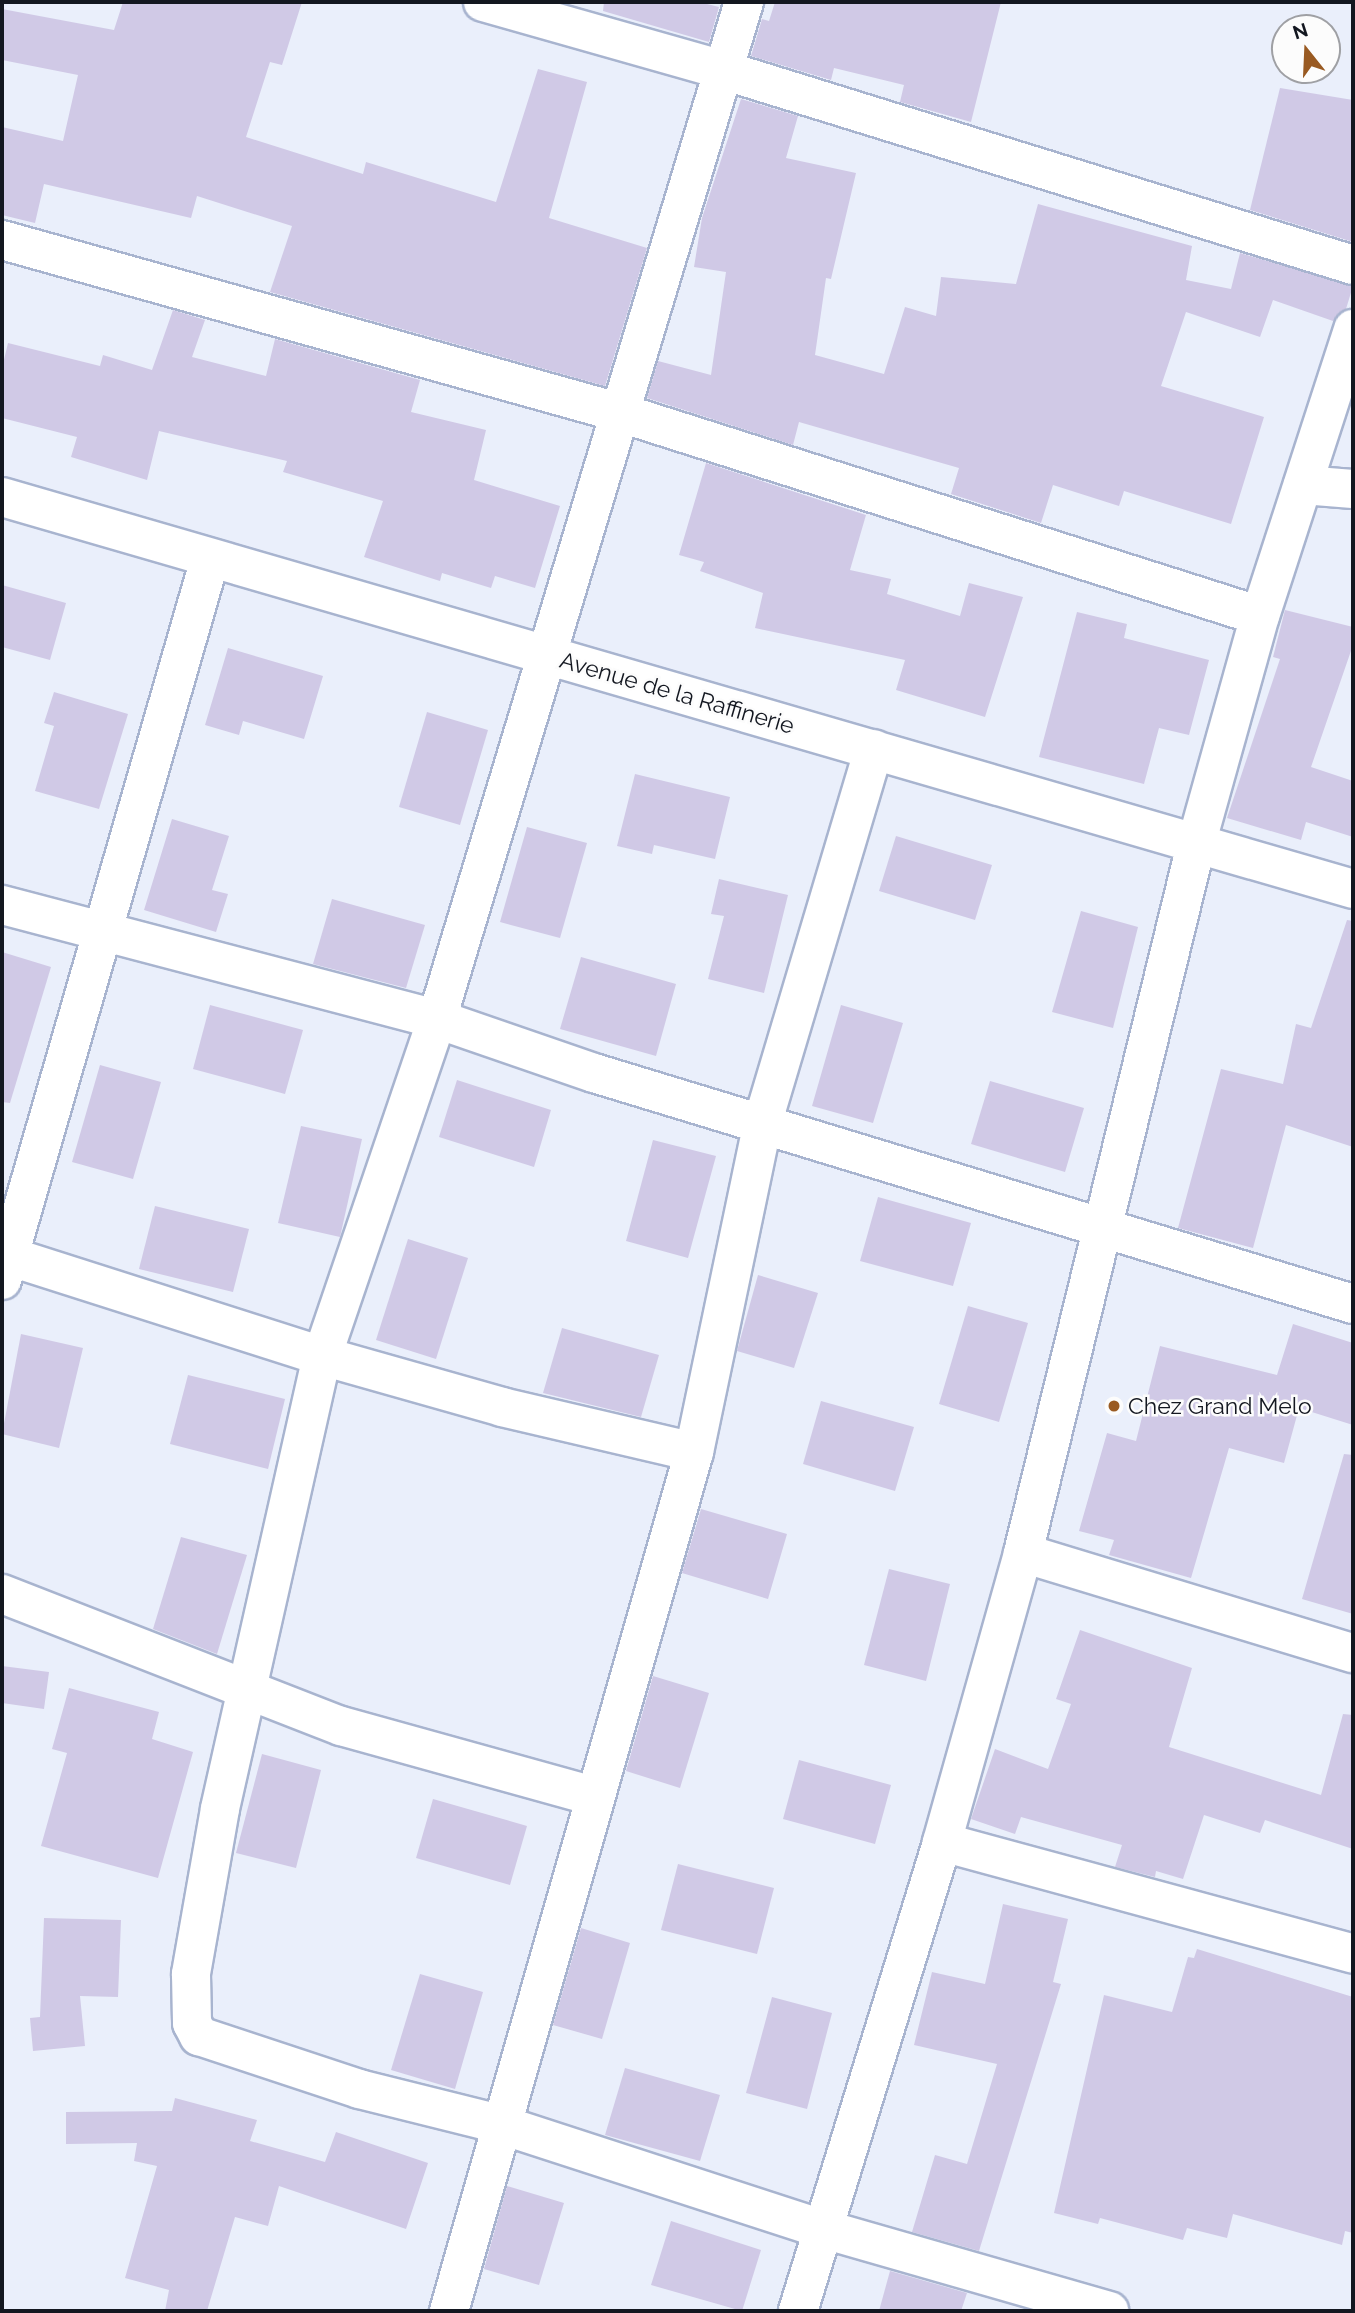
<!DOCTYPE html>
<style>
body{margin:0}
#map{position:relative;width:1355px;height:2313px;overflow:hidden;background:#eaeffb;font-family:Raleway,sans-serif}
div>[style]{position:absolute}
.building>*{inset:0;background:#d0c9e6}
.roads{filter:drop-shadow(2px 0 #a8b4cf) drop-shadow(-2px 0 #a8b4cf) drop-shadow(0 2px #a8b4cf) drop-shadow(0 -2px #a8b4cf)}
.minor>*{height:38px;margin:-19px;padding:0 19px;transform-origin:19px;border-radius:19px;background:#fff}
.dots>*{width:19px;height:19px;translate:-50% -50%;box-sizing:border-box;border:4px solid #fcfcfc;border-radius:50%}
span{translate:-50% -50%;white-space:nowrap;text-align:center;line-height:1.15;-webkit-text-stroke:5px #fcfcfc;paint-order:stroke}
.street-label{font-size:23px;color:#131720}
.poi-label{font-size:23px;color:#131720}
.left{translate:0 -50%;text-align:left}
.frame{position:absolute;inset:0;border:4px solid #131720;pointer-events:none}
.north{position:absolute;left:1271px;top:14px;width:70px;height:70px;box-sizing:border-box;background:#fcfcfc;border:2px solid #9fa0a4;border-radius:50%;rotate:342deg;font-size:19px;font-weight:700;line-height:28px;text-align:center;color:#131720}
.north::after{content:'';display:block;margin:auto;width:24px;height:32px;background:#995a22;clip-path:polygon(50% 0,100% 100%,50% 72%,0 100%)}
</style>
<div id="map">
<div class="building">
<i style="clip-path:polygon(123px 2px,302px 2px,282px 65px,270px 62px,246px 137px,363px 174px,366px 162px,496px 202px,538px 69px,587px 82px,549px 218px,647px 248px,605px 386px,270px 292px,292px 226px,197px 196px,191px 218px,44px 184px,35px 223px,2px 215px,2px 127px,63px 141px,78px 75px,2px 60px,2px 9px,114px 30px)"></i>
<i style="clip-path:polygon(604px 2px,699px 2px,719px 7px,709px 42px,603px 11px)"></i>
<i style="clip-path:polygon(775px 2px,1001px 2px,971px 122px,900px 102px,904px 85px,834px 68px,831px 80px,751px 56px,762px 19px,769px 21px)"></i>
<i style="clip-path:polygon(1280px 88px,1353px 100px,1353px 242px,1250px 210px)"></i>
<i style="clip-path:polygon(741px 99px,798px 116px,786px 158px,856px 173px,831px 279px,826px 278px,815px 355px,884px 374px,905px 307px,936px 316px,941px 277px,1016px 284px,1038px 204px,1192px 246px,1186px 280px,1231px 289px,1240px 253px,1353px 286px,1346px 309px,1333px 321px,1273px 300px,1260px 337px,1186px 312px,1161px 386px,1264px 417px,1231px 524px,1124px 491px,1119px 506px,1053px 485px,1041px 523px,951px 494px,959px 468px,799px 422px,793px 445px,647px 398px,658px 361px,711px 375px,726px 272px,694px 267px,702px 218px)"></i>
<i style="clip-path:polygon(173px 310px,205px 320px,192px 357px,266px 376px,275px 339px,420px 380px,411px 412px,486px 430px,474px 480px,560px 506px,535px 588px,495px 576px,491px 588px,442px 573px,440px 581px,364px 557px,383px 501px,283px 472px,287px 461px,159px 431px,147px 480px,71px 457px,77px 437px,2px 418px,2px 368px,8px 343px,100px 366px,103px 355px,152px 370px)"></i>
<i style="clip-path:polygon(706px 463px,866px 515px,850px 570px,891px 579px,887px 594px,960px 616px,969px 583px,1023px 597px,985px 717px,896px 690px,905px 660px,755px 628px,763px 593px,700px 571px,704px 562px,679px 555px)"></i>
<i style="clip-path:polygon(2px 585px,66px 603px,50px 660px,2px 647px)"></i>
<i style="clip-path:polygon(1285px 610px,1353px 627px,1353px 645px,1311px 767px,1353px 781px,1353px 837px,1306px 822px,1301px 840px,1227px 818px,1280px 659px,1273px 657px)"></i>
<i style="clip-path:polygon(1077px 612px,1127px 624px,1124px 638px,1209px 660px,1189px 735px,1159px 728px,1144px 784px,1039px 757px)"></i>
<i style="clip-path:polygon(228px 648px,323px 676px,304px 739px,243px 721px,239px 735px,205px 725px)"></i>
<i style="clip-path:polygon(54px 692px,128px 714px,99px 809px,35px 791px,54px 726px,44px 723px)"></i>
<i style="clip-path:polygon(427px 712px,488px 730px,460px 825px,399px 807px)"></i>
<i style="clip-path:polygon(635px 774px,730px 797px,715px 859px,654px 845px,652px 854px,617px 846px)"></i>
<i style="clip-path:polygon(172px 819px,229px 836px,212px 890px,228px 894px,216px 932px,144px 910px)"></i>
<i style="clip-path:polygon(527px 827px,587px 843px,560px 938px,500px 922px)"></i>
<i style="clip-path:polygon(896px 836px,992px 865px,975px 920px,879px 891px)"></i>
<i style="clip-path:polygon(719px 879px,788px 895px,764px 993px,708px 979px,724px 916px,711px 914px)"></i>
<i style="clip-path:polygon(332px 899px,425px 925px,406px 988px,313px 964px)"></i>
<i style="clip-path:polygon(1081px 911px,1138px 927px,1113px 1028px,1052px 1012px)"></i>
<i style="clip-path:polygon(1347px 920px,1353px 921px,1353px 1147px,1286px 1125px,1253px 1248px,1178px 1228px,1221px 1069px,1283px 1084px,1296px 1024px,1311px 1028px)"></i>
<i style="clip-path:polygon(2px 952px,51px 967px,10px 1103px,2px 1102px)"></i>
<i style="clip-path:polygon(581px 957px,676px 984px,656px 1056px,560px 1029px)"></i>
<i style="clip-path:polygon(210px 1005px,303px 1030px,285px 1094px,193px 1069px)"></i>
<i style="clip-path:polygon(841px 1005px,903px 1023px,873px 1123px,812px 1106px)"></i>
<i style="clip-path:polygon(100px 1065px,161px 1082px,133px 1179px,72px 1162px)"></i>
<i style="clip-path:polygon(457px 1080px,551px 1110px,534px 1167px,439px 1137px)"></i>
<i style="clip-path:polygon(990px 1081px,1084px 1108px,1065px 1172px,971px 1144px)"></i>
<i style="clip-path:polygon(301px 1126px,362px 1139px,340px 1237px,278px 1223px)"></i>
<i style="clip-path:polygon(653px 1140px,716px 1156px,688px 1258px,626px 1241px)"></i>
<i style="clip-path:polygon(878px 1197px,971px 1223px,953px 1286px,860px 1261px)"></i>
<i style="clip-path:polygon(155px 1206px,249px 1229px,233px 1292px,139px 1269px)"></i>
<i style="clip-path:polygon(408px 1239px,468px 1258px,436px 1359px,376px 1340px)"></i>
<i style="clip-path:polygon(758px 1275px,818px 1293px,794px 1368px,737px 1351px)"></i>
<i style="clip-path:polygon(968px 1306px,1028px 1323px,999px 1422px,939px 1404px)"></i>
<i style="clip-path:polygon(1293px 1324px,1353px 1343px,1353px 1425px,1299px 1408px,1284px 1463px,1229px 1448px,1191px 1578px,1109px 1555px,1114px 1540px,1079px 1531px,1107px 1433px,1136px 1441px,1160px 1346px,1277px 1375px)"></i>
<i style="clip-path:polygon(562px 1328px,659px 1355px,641px 1417px,543px 1393px)"></i>
<i style="clip-path:polygon(21px 1334px,83px 1348px,59px 1448px,2px 1434px)"></i>
<i style="clip-path:polygon(188px 1375px,285px 1399px,268px 1469px,170px 1444px)"></i>
<i style="clip-path:polygon(821px 1401px,914px 1427px,895px 1491px,803px 1464px)"></i>
<i style="clip-path:polygon(1344px 1454px,1353px 1455px,1353px 1614px,1302px 1599px)"></i>
<i style="clip-path:polygon(701px 1509px,787px 1534px,768px 1599px,682px 1573px)"></i>
<i style="clip-path:polygon(181px 1537px,247px 1555px,217px 1654px,153px 1629px)"></i>
<i style="clip-path:polygon(889px 1569px,950px 1584px,926px 1681px,864px 1665px)"></i>
<i style="clip-path:polygon(1080px 1630px,1192px 1668px,1169px 1747px,1321px 1795px,1343px 1714px,1353px 1715px,1353px 1849px,1265px 1820px,1260px 1833px,1204px 1815px,1183px 1879px,1156px 1871px,1155px 1877px,1115px 1867px,1122px 1845px,1021px 1817px,1015px 1834px,971px 1819px,995px 1749px,1048px 1769px,1071px 1704px,1056px 1699px)"></i>
<i style="clip-path:polygon(2px 1666px,49px 1672px,44px 1709px,2px 1703px)"></i>
<i style="clip-path:polygon(653px 1676px,709px 1693px,680px 1788px,626px 1771px)"></i>
<i style="clip-path:polygon(69px 1688px,159px 1712px,152px 1739px,193px 1752px,158px 1878px,41px 1846px,67px 1753px,52px 1749px)"></i>
<i style="clip-path:polygon(262px 1754px,321px 1770px,296px 1868px,236px 1853px)"></i>
<i style="clip-path:polygon(799px 1760px,891px 1785px,875px 1844px,783px 1819px)"></i>
<i style="clip-path:polygon(433px 1799px,527px 1826px,510px 1885px,416px 1858px)"></i>
<i style="clip-path:polygon(678px 1864px,774px 1888px,757px 1954px,661px 1930px)"></i>
<i style="clip-path:polygon(1003px 1904px,1068px 1919px,1053px 1982px,1061px 1984px,979px 2251px,912px 2232px,935px 2155px,967px 2164px,997px 2064px,914px 2045px,932px 1972px,985px 1984px)"></i>
<i style="clip-path:polygon(44px 1918px,121px 1920px,118px 1997px,80px 1996px,85px 2046px,33px 2051px,30px 2018px,40px 2017px)"></i>
<i style="clip-path:polygon(581px 1928px,630px 1943px,602px 2039px,553px 2025px)"></i>
<i style="clip-path:polygon(1197px 1949px,1353px 1997px,1353px 2233px,1345px 2231px,1342px 2245px,1233px 2214px,1227px 2238px,1187px 2228px,1183px 2240px,1100px 2218px,1098px 2224px,1054px 2213px,1104px 1995px,1172px 2012px,1188px 1957px,1194px 1958px)"></i>
<i style="clip-path:polygon(420px 1974px,483px 1992px,455px 2089px,391px 2070px)"></i>
<i style="clip-path:polygon(772px 1997px,832px 2013px,807px 2109px,746px 2093px)"></i>
<i style="clip-path:polygon(625px 2068px,720px 2095px,700px 2161px,605px 2135px)"></i>
<i style="clip-path:polygon(175px 2098px,257px 2120px,250px 2141px,325px 2162px,336px 2132px,428px 2163px,406px 2229px,279px 2186px,268px 2226px,235px 2217px,207px 2311px,165px 2311px,169px 2290px,125px 2278px,157px 2166px,134px 2161px,137px 2143px,66px 2144px,66px 2112px,172px 2111px)"></i>
<i style="clip-path:polygon(507px 2186px,564px 2203px,539px 2285px,484px 2269px)"></i>
<i style="clip-path:polygon(671px 2221px,761px 2250px,742px 2311px,651px 2285px)"></i>
<i style="clip-path:polygon(890px 2271px,967px 2293px,961px 2311px,879px 2311px)"></i>
</div>
<div class="roads">
<div class="minor">
<i style="left:483px;top:2px;width:249px;rotate:15.8deg"></i>
<i style="left:723px;top:70px;width:659px;rotate:17.2deg"></i>
<i style="left:744px;top:2px;width:1062px;rotate:106.8deg"></i>
<i style="left:437px;top:1019px;width:356px;rotate:108.8deg"></i>
<i style="left:322px;top:1356px;width:464px;rotate:102.7deg"></i>
<i style="left:220px;top:1809px;width:168px;rotate:100deg"></i>
<i style="left:191px;top:1974px;width:49px;rotate:88.8deg"></i>
<i style="left:192px;top:2023px;width:15px;rotate:62deg"></i>
<i style="left:199px;top:2036px;width:169px;rotate:18.3deg"></i>
<i style="left:359px;top:2089px;width:144px;rotate:14deg"></i>
<i style="left:499px;top:2124px;width:337px;rotate:18deg"></i>
<i style="left:820px;top:2228px;width:301px;rotate:16deg"></i>
<i style="left:2px;top:240px;width:643px;rotate:15.61deg"></i>
<i style="left:621px;top:413px;width:670px;rotate:17.62deg"></i>
<i style="left:1303px;top:485px;width:50px;rotate:4.6deg"></i>
<i style="left:2px;top:497px;width:1407px;rotate:16.18deg"></i>
<i style="left:2px;top:905px;width:450px;rotate:14.7deg"></i>
<i style="left:437px;top:1019px;width:166px;rotate:19deg"></i>
<i style="left:594px;top:1073px;width:793px;rotate:16.93deg"></i>
<i style="left:2px;top:1254px;width:336px;rotate:17.7deg"></i>
<i style="left:322px;top:1356px;width:187px;rotate:15.8deg"></i>
<i style="left:502px;top:1407px;width:197px;rotate:13.2deg"></i>
<i style="left:2px;top:1280px;width:750px;rotate:-73.91deg"></i>
<i style="left:1023px;top:1553px;width:345px;rotate:16.9deg"></i>
<i style="left:2px;top:1594px;width:364px;rotate:21.3deg"></i>
<i style="left:341px;top:1726px;width:262px;rotate:15.5deg"></i>
<i style="left:942px;top:1842px;width:426px;rotate:15.2deg"></i>
<i style="left:449px;top:2311px;width:893px;rotate:-74.08deg"></i>
<i style="left:694px;top:1452px;width:338px;rotate:-78.2deg"></i>
<i style="left:763px;top:1121px;width:388px;rotate:-73.4deg"></i>
<i style="left:798px;top:2311px;width:491px;rotate:-72.9deg"></i>
<i style="left:942px;top:1842px;width:300px;rotate:-74.3deg"></i>
<i style="left:1023px;top:1553px;width:733px;rotate:-76.27deg"></i>
<i style="left:1197px;top:841px;width:234px;rotate:-74.4deg"></i>
<i style="left:1260px;top:616px;width:302px;rotate:-72deg"></i>
</div>
</div>
<div class="dots">
<i style="left:1114px;top:1406px;background:#995a22"></i>
</div>
<div class="street-label">
<span style="left:677px;top:693px;rotate:16deg">Avenue de la Raffinerie</span>
</div>
<div class="poi-label">
<span class="left" style="left:1128px;top:1406px">Chez Grand Melo</span>
</div>
<div class="frame"></div>
<div class="north">N</div>
</div>
